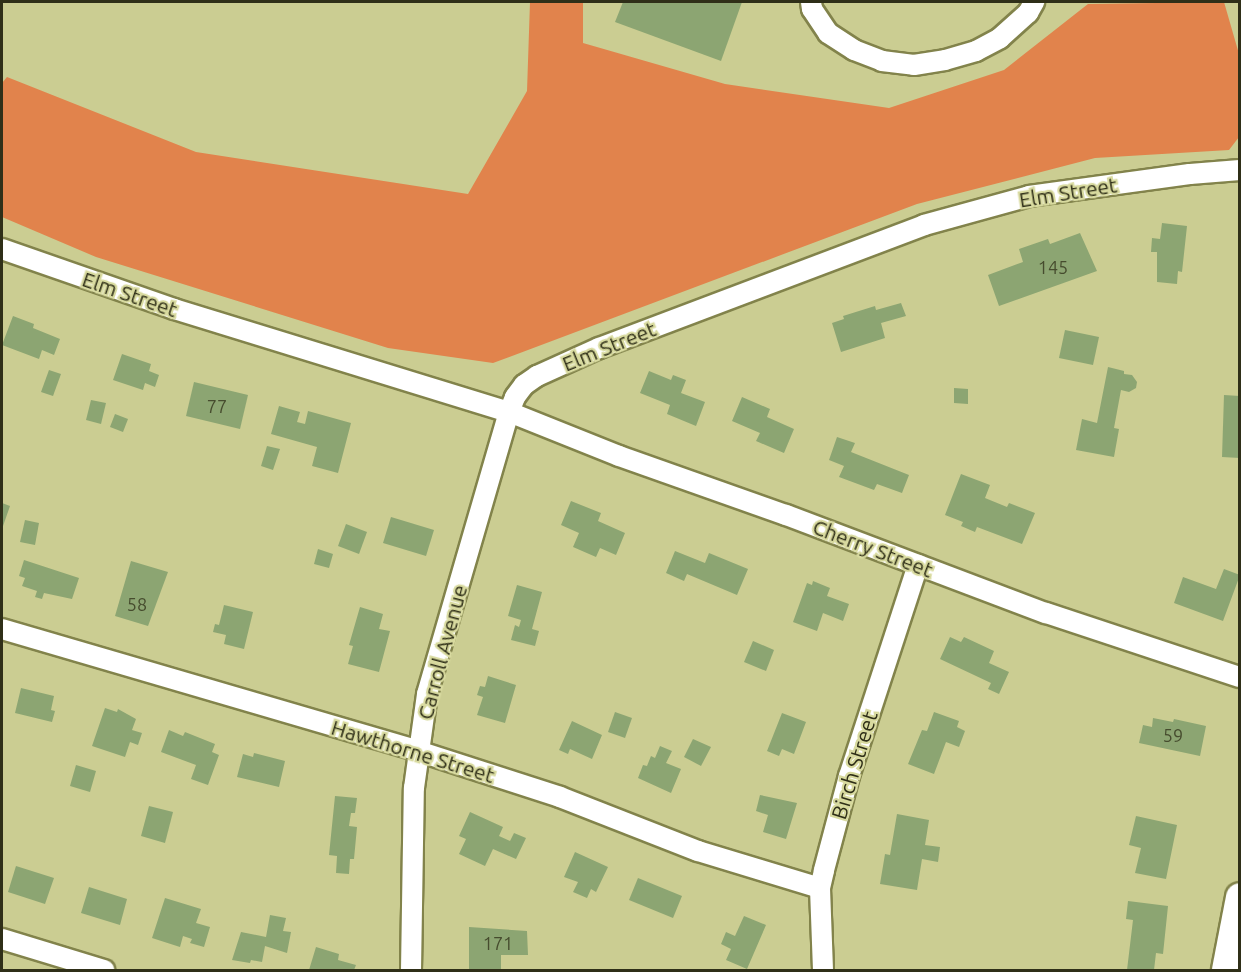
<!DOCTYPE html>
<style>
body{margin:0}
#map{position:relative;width:1241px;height:972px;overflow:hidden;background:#cbcd92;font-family:Ubuntu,sans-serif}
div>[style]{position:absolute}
.green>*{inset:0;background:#e1834c}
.building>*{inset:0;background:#8ca572}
.roads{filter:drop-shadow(2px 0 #82834b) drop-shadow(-2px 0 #82834b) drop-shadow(0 2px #82834b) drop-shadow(0 -2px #82834b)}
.minor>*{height:20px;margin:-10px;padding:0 10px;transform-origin:10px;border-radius:10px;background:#fff}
.secondary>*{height:28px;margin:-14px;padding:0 14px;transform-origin:14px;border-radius:14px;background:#fff}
span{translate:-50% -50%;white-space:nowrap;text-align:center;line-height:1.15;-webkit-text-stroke:4.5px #d8da9f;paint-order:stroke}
.number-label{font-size:18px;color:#464c2e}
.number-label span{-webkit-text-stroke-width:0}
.street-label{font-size:21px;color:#2f2f18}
.frame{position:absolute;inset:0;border:3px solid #2f2f18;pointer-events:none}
</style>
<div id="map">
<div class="green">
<i style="clip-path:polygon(530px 2px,583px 2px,583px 43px,725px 84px,889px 108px,1004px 70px,1088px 4px,1224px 2px,1239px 54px,1239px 137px,1229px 150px,1095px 158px,917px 204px,493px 363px,388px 348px,96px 257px,2px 217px,2px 83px,7px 77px,196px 152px,468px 194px,527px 91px)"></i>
</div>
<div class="building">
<i style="clip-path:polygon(623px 2px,742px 2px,721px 61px,615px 22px)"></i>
<i style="clip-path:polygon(1162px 223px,1187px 226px,1182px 272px,1178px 271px,1177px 284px,1157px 282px,1157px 252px,1151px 252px,1152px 238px,1160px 239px)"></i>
<i style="clip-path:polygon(1080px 233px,1097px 271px,999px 306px,988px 275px,1023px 262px,1019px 249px,1048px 239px,1050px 244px)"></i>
<i style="clip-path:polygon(901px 303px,906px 316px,881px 323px,885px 338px,841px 352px,832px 323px,844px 319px,843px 316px,875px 306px,876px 310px)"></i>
<i style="clip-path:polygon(13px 316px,34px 324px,33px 328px,60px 339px,54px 355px,42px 350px,39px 359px,2px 345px)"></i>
<i style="clip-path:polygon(1065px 330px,1099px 337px,1093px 365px,1059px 358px)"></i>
<i style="clip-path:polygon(122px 354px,151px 364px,149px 371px,159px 375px,155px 387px,145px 383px,143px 390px,113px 380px)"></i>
<i style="clip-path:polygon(1108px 367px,1124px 371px,1124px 374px,1132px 375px,1137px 382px,1136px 388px,1129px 392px,1121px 390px,1114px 428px,1119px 429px,1114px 457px,1076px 450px,1082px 419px,1097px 423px)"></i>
<i style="clip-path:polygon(49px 370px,61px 374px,53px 396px,41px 392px)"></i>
<i style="clip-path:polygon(649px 371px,671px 380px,673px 375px,686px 380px,681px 393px,705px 402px,696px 426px,667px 414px,670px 405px,640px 393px)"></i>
<i style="clip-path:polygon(194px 382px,248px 395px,240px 429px,186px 416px)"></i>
<i style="clip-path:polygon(954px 388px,968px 389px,968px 404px,954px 403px)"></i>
<i style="clip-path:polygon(1224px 395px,1240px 396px,1240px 458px,1222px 457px)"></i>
<i style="clip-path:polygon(742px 397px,770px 409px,767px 417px,794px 429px,784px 453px,756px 441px,760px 433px,732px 421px)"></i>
<i style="clip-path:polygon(91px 400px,106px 403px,101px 424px,86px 420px)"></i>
<i style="clip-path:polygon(279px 406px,300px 412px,297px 422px,305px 424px,308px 411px,351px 423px,338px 473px,312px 466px,317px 447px,271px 434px)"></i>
<i style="clip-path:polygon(115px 414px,128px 419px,123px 432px,110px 427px)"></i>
<i style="clip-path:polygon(837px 437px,855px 443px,851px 452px,909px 475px,902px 493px,877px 484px,874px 490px,839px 477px,844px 466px,829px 460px)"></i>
<i style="clip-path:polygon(267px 446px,280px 449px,273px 470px,261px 466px)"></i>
<i style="clip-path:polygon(961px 474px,990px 485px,985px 498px,1007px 507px,1009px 503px,1035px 513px,1022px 544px,977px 527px,975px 532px,961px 526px,963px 522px,945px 515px)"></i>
<i style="clip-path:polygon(571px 501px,601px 513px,598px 521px,625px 533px,616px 555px,600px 548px,596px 557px,573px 547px,579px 533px,561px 525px)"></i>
<i style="clip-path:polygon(2px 503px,10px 506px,2px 529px)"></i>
<i style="clip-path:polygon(391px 517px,434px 530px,426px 556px,383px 543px)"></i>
<i style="clip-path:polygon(25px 520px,39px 523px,35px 545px,20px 542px)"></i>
<i style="clip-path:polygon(346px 524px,367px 532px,359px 554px,338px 546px)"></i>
<i style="clip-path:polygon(318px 549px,333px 554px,329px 568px,314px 564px)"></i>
<i style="clip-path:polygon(675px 551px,705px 563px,709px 553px,748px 569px,737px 595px,687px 574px,684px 581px,666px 573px)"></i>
<i style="clip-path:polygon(24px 560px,79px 578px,72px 599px,44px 593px,42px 599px,35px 597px,37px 591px,22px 586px,25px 578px,19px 576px)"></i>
<i style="clip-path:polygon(131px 561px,168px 572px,148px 626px,115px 616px)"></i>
<i style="clip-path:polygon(1224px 569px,1240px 575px,1223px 621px,1174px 603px,1183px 577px,1216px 589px)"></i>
<i style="clip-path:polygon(813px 581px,830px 588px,827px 596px,849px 604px,843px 621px,823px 613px,817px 631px,793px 622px,807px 583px,812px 585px)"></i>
<i style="clip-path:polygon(517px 585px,542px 592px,532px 629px,539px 631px,535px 646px,511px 640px,515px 625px,519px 627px,521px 620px,508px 616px)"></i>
<i style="clip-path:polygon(224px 605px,253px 612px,244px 649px,224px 644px,226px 635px,213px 632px,215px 624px,219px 625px)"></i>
<i style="clip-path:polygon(360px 607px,383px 614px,379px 629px,390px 631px,379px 672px,348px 664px,353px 646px,349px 645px)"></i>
<i style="clip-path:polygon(950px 637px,961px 642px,964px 637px,994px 651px,989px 663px,1009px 672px,999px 694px,988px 689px,991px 683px,940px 659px)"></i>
<i style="clip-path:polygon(753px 641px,774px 650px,766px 671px,744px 662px)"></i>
<i style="clip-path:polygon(488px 676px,516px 685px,505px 723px,477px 715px,483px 697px,477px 695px,480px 686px,485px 687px)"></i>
<i style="clip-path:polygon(21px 688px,54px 696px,51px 710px,55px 711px,52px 722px,15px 713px)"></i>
<i style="clip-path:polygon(105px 708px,117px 712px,118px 709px,136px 719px,132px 730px,142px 733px,138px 745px,130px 742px,125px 757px,92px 746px)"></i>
<i style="clip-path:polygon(615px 712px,632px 718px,625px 738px,608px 732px)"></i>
<i style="clip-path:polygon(934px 712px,959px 721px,957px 727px,965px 731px,959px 747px,946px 742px,934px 774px,908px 764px,922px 730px,927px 731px)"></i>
<i style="clip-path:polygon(782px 713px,806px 722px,794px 754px,782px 749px,779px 756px,767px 751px)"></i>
<i style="clip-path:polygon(1153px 718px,1173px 722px,1174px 719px,1206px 726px,1200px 756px,1139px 743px,1143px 725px,1152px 727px)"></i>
<i style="clip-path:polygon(572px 721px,602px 735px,592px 759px,570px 749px,568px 754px,559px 750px)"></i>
<i style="clip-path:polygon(169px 730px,183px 736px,185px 732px,215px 744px,212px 752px,219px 755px,208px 785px,191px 779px,196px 765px,161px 752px)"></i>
<i style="clip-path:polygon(693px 739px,711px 747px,701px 766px,684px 757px)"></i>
<i style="clip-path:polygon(660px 746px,672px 751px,666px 763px,681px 769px,671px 793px,638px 778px,643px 765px,647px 766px,651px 756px,655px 758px)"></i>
<i style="clip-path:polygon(254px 753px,285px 761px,279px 787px,237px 777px,243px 754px,253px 757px)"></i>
<i style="clip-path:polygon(76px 765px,96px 771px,90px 792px,70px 786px)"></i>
<i style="clip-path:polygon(760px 795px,797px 803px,786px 839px,763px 832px,768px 815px,756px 811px)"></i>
<i style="clip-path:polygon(335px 796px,357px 798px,355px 813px,351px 813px,349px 826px,357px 827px,354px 859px,350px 859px,349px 874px,336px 873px,337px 856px,329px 855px)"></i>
<i style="clip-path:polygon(149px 806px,173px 812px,165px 843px,141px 836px)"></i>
<i style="clip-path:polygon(470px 812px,503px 827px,499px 836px,510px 841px,514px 833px,526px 838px,516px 859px,493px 849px,485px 866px,459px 854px,466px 839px,459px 836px)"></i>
<i style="clip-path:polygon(897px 814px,929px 820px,925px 845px,940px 847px,938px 862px,922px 859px,917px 890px,880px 884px,885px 854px,890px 855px)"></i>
<i style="clip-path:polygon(1136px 816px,1177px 825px,1166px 879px,1135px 873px,1141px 848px,1129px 845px)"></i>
<i style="clip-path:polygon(575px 852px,608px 867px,596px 892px,591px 889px,587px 898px,573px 892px,578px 882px,564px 877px)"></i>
<i style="clip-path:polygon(16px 866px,54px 878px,45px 904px,8px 892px)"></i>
<i style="clip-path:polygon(638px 878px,682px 896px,673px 918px,629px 900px)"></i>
<i style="clip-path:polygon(89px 887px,127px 899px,120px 925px,81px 913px)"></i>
<i style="clip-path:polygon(165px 898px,201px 909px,196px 923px,210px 927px,204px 947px,190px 943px,192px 939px,183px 936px,180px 947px,152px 938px)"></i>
<i style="clip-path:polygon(1128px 901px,1168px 906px,1163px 954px,1156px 953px,1154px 970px,1127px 970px,1133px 920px,1126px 919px)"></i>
<i style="clip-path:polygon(270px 915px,286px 918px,283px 931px,291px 932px,287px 953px,265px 946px,262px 962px,251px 960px,250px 963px,232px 960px,241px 932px,266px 937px)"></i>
<i style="clip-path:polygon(744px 916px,766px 925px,747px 969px,726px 960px,731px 949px,721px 944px,726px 932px,735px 936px)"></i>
<i style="clip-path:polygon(469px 927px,527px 931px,528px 955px,501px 955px,501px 970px,469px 970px)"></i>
<i style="clip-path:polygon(316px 947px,339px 954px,338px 960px,356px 965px,354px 970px,309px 970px)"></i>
</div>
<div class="roads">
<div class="minor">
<i style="left:811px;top:2px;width:7px;rotate:82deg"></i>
<i style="left:812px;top:9px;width:29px;rotate:56deg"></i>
<i style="left:828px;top:33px;width:31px;rotate:33deg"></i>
<i style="left:854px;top:50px;width:30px;rotate:21deg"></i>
<i style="left:882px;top:61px;width:32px;rotate:7deg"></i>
<i style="left:914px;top:65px;width:31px;rotate:-9deg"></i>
<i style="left:945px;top:60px;width:32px;rotate:-16deg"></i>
<i style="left:976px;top:51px;width:27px;rotate:-28deg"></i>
<i style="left:1000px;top:38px;width:38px;rotate:-42deg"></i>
<i style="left:1028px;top:13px;width:13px;rotate:-61deg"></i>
<i style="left:2px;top:249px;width:182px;rotate:19.2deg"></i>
<i style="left:174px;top:309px;width:350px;rotate:17.1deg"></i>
<i style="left:509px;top:412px;width:118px;rotate:21.8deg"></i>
<i style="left:619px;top:456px;width:177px;rotate:19.5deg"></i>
<i style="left:786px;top:515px;width:278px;rotate:20.7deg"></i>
<i style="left:1046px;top:613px;width:204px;rotate:18.3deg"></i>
<i style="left:2px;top:629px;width:434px;rotate:16.3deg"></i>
<i style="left:418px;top:751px;width:149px;rotate:17.9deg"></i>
<i style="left:560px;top:797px;width:148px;rotate:21.4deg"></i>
<i style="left:698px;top:851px;width:127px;rotate:16.9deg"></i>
<i style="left:2px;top:939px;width:107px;rotate:16.9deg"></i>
<i style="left:411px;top:970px;width:182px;rotate:-89.1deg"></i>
<i style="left:414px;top:788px;width:95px;rotate:-82.1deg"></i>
<i style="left:427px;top:694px;width:294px;rotate:-73.8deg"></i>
<i style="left:509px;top:412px;width:16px;rotate:-68deg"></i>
<i style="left:515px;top:397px;width:15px;rotate:-53deg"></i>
<i style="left:524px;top:385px;width:16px;rotate:-35deg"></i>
<i style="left:537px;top:376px;width:68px;rotate:-24.3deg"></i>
<i style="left:599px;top:348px;width:347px;rotate:-20.7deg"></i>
<i style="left:924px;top:225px;width:109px;rotate:-15.4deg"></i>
<i style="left:1029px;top:196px;width:162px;rotate:-7.8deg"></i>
<i style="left:1190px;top:174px;width:50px;rotate:-4.6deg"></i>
<i style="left:823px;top:970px;width:82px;rotate:-92.1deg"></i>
<i style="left:820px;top:888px;width:18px;rotate:-77deg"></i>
<i style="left:824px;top:870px;width:97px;rotate:-75.1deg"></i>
<i style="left:849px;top:776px;width:222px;rotate:-71.9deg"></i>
</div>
<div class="secondary">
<i style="left:1226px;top:970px;width:74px;rotate:-79.1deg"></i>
</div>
</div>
<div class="number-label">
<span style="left:1053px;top:267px">145</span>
<span style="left:217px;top:406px">77</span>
<span style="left:137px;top:604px">58</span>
<span style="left:1173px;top:735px">59</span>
<span style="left:498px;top:943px">171</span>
</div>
<div class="street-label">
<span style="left:1068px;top:192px;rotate:-9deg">Elm Street</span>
<span style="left:130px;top:294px;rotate:19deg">Elm Street</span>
<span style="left:609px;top:346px;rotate:-22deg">Elm Street</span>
<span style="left:873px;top:548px;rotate:21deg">Cherry Street</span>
<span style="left:442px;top:652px;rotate:-75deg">Carroll Avenue</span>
<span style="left:413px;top:751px;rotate:17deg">Hawthorne Street</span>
<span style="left:854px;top:765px;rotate:-73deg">Birch Street</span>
</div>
<div class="frame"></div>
</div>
